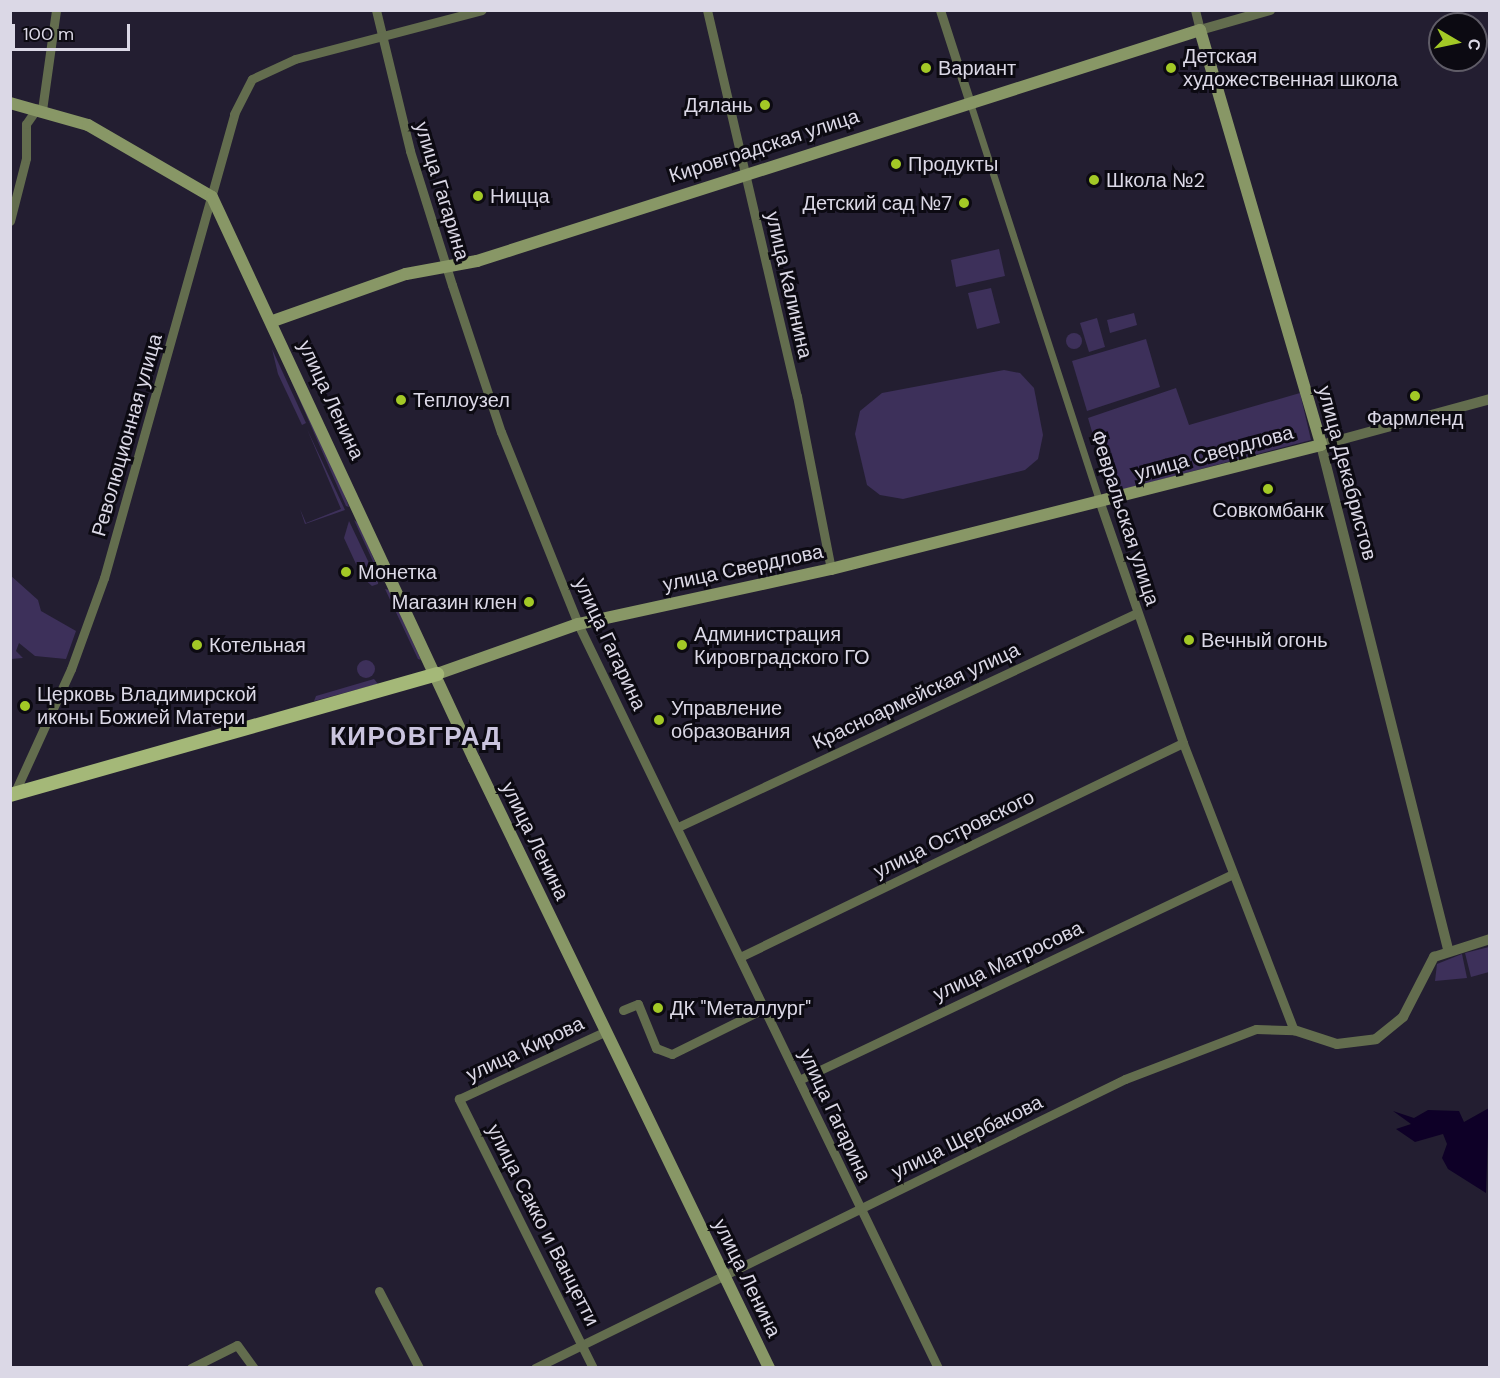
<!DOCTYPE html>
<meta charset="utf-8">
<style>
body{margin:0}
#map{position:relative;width:1500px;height:1378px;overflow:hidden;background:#231e31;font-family:"DM Sans",sans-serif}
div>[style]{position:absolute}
.green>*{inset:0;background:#3d305a}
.round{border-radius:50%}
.water>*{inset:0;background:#0e0027}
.pedestrian>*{height:7px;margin:-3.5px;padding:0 3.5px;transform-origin:3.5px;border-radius:3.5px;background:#636d4e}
.minor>*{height:9px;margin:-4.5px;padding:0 4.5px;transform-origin:4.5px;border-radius:4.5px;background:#636d4e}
.tertiary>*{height:10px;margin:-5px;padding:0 5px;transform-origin:5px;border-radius:5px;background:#636d4e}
.secondary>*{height:12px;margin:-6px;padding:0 6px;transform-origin:6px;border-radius:6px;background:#889766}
.primary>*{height:14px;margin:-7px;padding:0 7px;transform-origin:7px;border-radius:7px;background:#a4b878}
.dots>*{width:16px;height:16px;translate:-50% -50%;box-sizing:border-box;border:3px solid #0c0a12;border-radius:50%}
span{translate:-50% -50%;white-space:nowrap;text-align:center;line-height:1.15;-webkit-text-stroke:6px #0c0a12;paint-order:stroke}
.poi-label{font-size:20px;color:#dbd8e6}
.left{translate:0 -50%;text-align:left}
.right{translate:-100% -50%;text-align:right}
.street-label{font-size:20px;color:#dbd8e6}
.district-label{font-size:26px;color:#cac4de;font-weight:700;letter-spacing:1.5px}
.frame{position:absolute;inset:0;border:12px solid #dbd8e6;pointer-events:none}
.north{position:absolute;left:1428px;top:12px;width:60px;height:60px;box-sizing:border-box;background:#0c0a12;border:2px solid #5f5c67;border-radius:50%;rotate:99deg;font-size:16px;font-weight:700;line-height:24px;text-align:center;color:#dbd8e6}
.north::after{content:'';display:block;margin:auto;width:21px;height:27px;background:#a3c926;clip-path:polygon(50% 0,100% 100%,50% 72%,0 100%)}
.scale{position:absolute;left:12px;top:24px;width:118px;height:27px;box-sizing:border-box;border:3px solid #dbd8e6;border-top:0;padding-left:8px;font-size:18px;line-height:21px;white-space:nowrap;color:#dbd8e6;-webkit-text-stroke:4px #0c0a12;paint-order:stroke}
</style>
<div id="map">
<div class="green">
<i style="clip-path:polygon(999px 249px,1005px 276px,956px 287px,951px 260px)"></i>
<i style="clip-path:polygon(991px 288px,1000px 323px,977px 329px,968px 293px)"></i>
<i style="clip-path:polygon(1134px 313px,1137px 325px,1110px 333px,1107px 320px)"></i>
<i style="clip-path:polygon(1097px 318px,1105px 347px,1089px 352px,1080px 323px)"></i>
<i class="round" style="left:1066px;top:333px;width:16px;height:16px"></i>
<i style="clip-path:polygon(1146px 339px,1160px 387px,1087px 411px,1072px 361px)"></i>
<i style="clip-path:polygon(272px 349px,306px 423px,302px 425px,278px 374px)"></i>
<i style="clip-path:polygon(283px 362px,330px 457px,349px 507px,346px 506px)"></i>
<i style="clip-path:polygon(1004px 370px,1020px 373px,1034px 388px,1043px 435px,1038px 459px,1025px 470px,903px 499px,880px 495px,867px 485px,855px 434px,860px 411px,882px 393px)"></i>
<i style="clip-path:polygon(1176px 388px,1189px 425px,1300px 393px,1311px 440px,1110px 493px,1088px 418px)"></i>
<i style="clip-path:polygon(307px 429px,345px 510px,305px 524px,300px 509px,306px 523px,341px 509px)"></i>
<i style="clip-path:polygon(354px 520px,359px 524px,383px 581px,382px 581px)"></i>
<i style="clip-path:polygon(349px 521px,378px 582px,378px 584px,372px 586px,362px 577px,344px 538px)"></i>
<i style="clip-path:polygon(10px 575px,38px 600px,41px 611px,76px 631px,66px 659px,35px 656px,19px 643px,16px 651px,23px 658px,11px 659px)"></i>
<i style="clip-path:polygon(385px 589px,389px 590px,421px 660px,418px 659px)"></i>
<i class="round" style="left:357px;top:660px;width:18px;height:18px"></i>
<i style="clip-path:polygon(374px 679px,378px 684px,314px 701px,316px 696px)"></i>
<i style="clip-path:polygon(1489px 947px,1489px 972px,1471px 977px,1465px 953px)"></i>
<i style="clip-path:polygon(1462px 954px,1467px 978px,1435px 981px,1437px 964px)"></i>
</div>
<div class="water">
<i style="clip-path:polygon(1489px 1108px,1486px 1193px,1448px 1169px,1442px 1158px,1447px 1144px,1443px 1134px,1415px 1142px,1396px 1129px,1411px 1124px,1393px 1111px,1414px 1118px,1428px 1110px,1459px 1111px,1464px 1122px)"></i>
</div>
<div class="pedestrian">
<i style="left:970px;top:103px;width:421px;rotate:72deg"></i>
</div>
<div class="minor">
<i style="left:376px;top:10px;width:145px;rotate:76.4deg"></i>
<i style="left:410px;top:151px;width:140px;rotate:72.6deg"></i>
<i style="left:452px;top:285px;width:155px;rotate:71.6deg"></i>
<i style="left:501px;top:432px;width:207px;rotate:68.1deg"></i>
<i style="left:578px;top:624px;width:827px;rotate:64.18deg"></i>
<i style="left:707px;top:10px;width:396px;rotate:76.9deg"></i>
<i style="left:797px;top:396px;width:176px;rotate:78.9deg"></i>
<i style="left:940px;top:10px;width:95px;rotate:72.1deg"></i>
<i style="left:1195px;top:10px;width:21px;rotate:76deg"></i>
<i style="left:42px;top:110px;width:101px;rotate:-82deg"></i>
<i style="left:10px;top:221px;width:65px;rotate:-75.7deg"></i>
<i style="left:26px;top:158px;width:34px;rotate:-90deg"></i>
<i style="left:26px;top:124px;width:19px;rotate:-55deg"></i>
<i style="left:1100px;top:503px;width:254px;rotate:70.9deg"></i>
<i style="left:1183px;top:743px;width:308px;rotate:68.9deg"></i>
<i style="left:14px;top:794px;width:137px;rotate:-65.5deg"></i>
<i style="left:71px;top:669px;width:97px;rotate:-70.1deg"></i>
<i style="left:104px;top:578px;width:482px;rotate:-74.3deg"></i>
<i style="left:234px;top:114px;width:39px;rotate:-63deg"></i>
<i style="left:252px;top:79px;width:47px;rotate:-24.9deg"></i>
<i style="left:295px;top:59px;width:193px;rotate:-14.7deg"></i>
<i style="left:678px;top:827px;width:506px;rotate:-25deg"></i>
<i style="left:740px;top:957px;width:492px;rotate:-25.8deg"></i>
<i style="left:623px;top:1010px;width:16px;rotate:-22deg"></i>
<i style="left:638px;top:1004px;width:48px;rotate:67.8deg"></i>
<i style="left:656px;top:1048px;width:17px;rotate:21deg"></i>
<i style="left:672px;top:1054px;width:104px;rotate:-26.3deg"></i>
<i style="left:799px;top:1080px;width:480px;rotate:-25.4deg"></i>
<i style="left:379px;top:1291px;width:87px;rotate:62.5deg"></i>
<i style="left:191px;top:1368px;width:51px;rotate:-26.6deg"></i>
<i style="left:237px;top:1345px;width:29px;rotate:54deg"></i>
<i style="left:535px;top:1368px;width:657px;rotate:-26.1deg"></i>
<i style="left:1125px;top:1079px;width:140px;rotate:-20.9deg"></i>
<i style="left:1256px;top:1029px;width:38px;rotate:2deg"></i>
<i style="left:593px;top:1368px;width:301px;rotate:-116.5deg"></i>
<i style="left:459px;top:1099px;width:162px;rotate:-24.8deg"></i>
</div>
<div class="tertiary">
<i style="left:1200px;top:30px;width:73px;rotate:-15.9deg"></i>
<i style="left:1448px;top:949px;width:520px;rotate:-104.14deg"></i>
<i style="left:1321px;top:445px;width:175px;rotate:-15.2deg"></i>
<i style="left:1294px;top:1030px;width:45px;rotate:18deg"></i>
<i style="left:1337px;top:1044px;width:39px;rotate:-7deg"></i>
<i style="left:1376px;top:1039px;width:35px;rotate:-39deg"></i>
<i style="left:1403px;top:1017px;width:68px;rotate:-62.7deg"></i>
<i style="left:1434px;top:957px;width:59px;rotate:-17.8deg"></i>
</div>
<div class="secondary">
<i style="left:10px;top:103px;width:81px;rotate:15.8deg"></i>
<i style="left:88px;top:125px;width:143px;rotate:30.1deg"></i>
<i style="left:212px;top:197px;width:620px;rotate:65.01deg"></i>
<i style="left:474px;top:759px;width:677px;rotate:64.15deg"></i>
<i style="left:273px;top:321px;width:141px;rotate:-19.5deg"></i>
<i style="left:406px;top:274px;width:72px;rotate:-10.4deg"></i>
<i style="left:477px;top:261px;width:759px;rotate:-17.72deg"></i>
<i style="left:1200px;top:30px;width:432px;rotate:73.7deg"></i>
<i style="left:1321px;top:445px;width:505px;rotate:165.8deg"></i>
<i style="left:831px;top:569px;width:259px;rotate:167.7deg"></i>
<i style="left:578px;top:624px;width:150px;rotate:160.5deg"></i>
</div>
<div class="primary">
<i style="left:10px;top:795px;width:444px;rotate:-15.8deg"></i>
</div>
<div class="dots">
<i style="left:926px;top:68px;background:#a3c926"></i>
<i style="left:1171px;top:68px;background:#a3c926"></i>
<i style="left:765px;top:105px;background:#a3c926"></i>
<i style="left:896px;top:164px;background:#a3c926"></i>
<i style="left:1094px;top:180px;background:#a3c926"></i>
<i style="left:478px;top:196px;background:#a3c926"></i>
<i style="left:964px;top:203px;background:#a3c926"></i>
<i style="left:1415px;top:396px;background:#a3c926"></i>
<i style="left:401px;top:400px;background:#a3c926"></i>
<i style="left:1268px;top:489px;background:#a3c926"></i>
<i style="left:346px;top:572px;background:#a3c926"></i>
<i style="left:529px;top:602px;background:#a3c926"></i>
<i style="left:1189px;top:640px;background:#a3c926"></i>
<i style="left:197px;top:645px;background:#a3c926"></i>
<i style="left:682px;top:645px;background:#a3c926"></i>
<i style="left:25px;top:706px;background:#a3c926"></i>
<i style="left:659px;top:720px;background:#a3c926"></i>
<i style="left:658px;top:1008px;background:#a3c926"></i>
</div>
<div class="poi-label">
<span class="left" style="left:1183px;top:68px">Детская<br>художественная школа</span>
<span class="left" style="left:938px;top:68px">Вариант</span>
<span class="right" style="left:753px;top:105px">Дялань</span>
<span class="left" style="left:908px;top:164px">Продукты</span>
<span class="left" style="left:1106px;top:180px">Школа №2</span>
<span class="left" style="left:490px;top:196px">Ницца</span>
<span class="right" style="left:952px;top:203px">Детский сад №7</span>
<span class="left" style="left:413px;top:400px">Теплоузел</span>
<span style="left:1415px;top:418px">Фармленд</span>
<span style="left:1268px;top:510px">Совкомбанк</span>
<span class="left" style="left:358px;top:572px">Монетка</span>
<span class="right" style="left:517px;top:602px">Магазин клен</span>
<span class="left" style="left:694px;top:646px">Администрация<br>Кировградского ГО</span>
<span class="left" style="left:1201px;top:640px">Вечный огонь</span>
<span class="left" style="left:209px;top:645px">Котельная</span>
<span class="left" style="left:37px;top:706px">Церковь Владимирской<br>иконы Божией Матери</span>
<span class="left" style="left:671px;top:720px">Управление<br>образования</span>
<span class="left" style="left:670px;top:1008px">ДК "Металлург"</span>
</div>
<div class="street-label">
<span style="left:764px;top:146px;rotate:-18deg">Кировградская улица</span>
<span style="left:442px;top:191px;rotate:73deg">улица Гагарина</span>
<span style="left:789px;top:285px;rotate:77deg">улица Калинина</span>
<span style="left:331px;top:400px;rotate:65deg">улица Ленина</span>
<span style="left:127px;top:435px;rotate:-74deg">Революционная улица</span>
<span style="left:1214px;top:453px;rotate:-15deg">улица Свердлова</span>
<span style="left:1347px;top:473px;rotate:75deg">улица Декабристов</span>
<span style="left:1125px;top:518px;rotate:72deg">Февральская улица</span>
<span style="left:743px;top:568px;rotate:-12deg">улица Свердлова</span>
<span style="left:610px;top:644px;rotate:65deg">улица Гагарина</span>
<span style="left:916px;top:696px;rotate:-25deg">Красноармейская улица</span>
<span style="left:954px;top:834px;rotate:-26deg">улица Островского</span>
<span style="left:535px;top:841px;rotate:64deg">улица Ленина</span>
<span style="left:1008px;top:961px;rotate:-25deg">улица Матросова</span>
<span style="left:525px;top:1049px;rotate:-25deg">улица Кирова</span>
<span style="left:835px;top:1115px;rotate:65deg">улица Гагарина</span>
<span style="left:967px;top:1137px;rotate:-26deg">улица Щербакова</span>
<span style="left:543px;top:1225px;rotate:63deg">улица Сакко и Ванцетти</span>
<span style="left:747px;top:1278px;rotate:64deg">улица Ленина</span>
</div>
<div class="district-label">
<span style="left:416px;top:737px">КИРОВГРАД</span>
</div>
<div class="frame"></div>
<div class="north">С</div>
<div class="scale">100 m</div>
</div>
